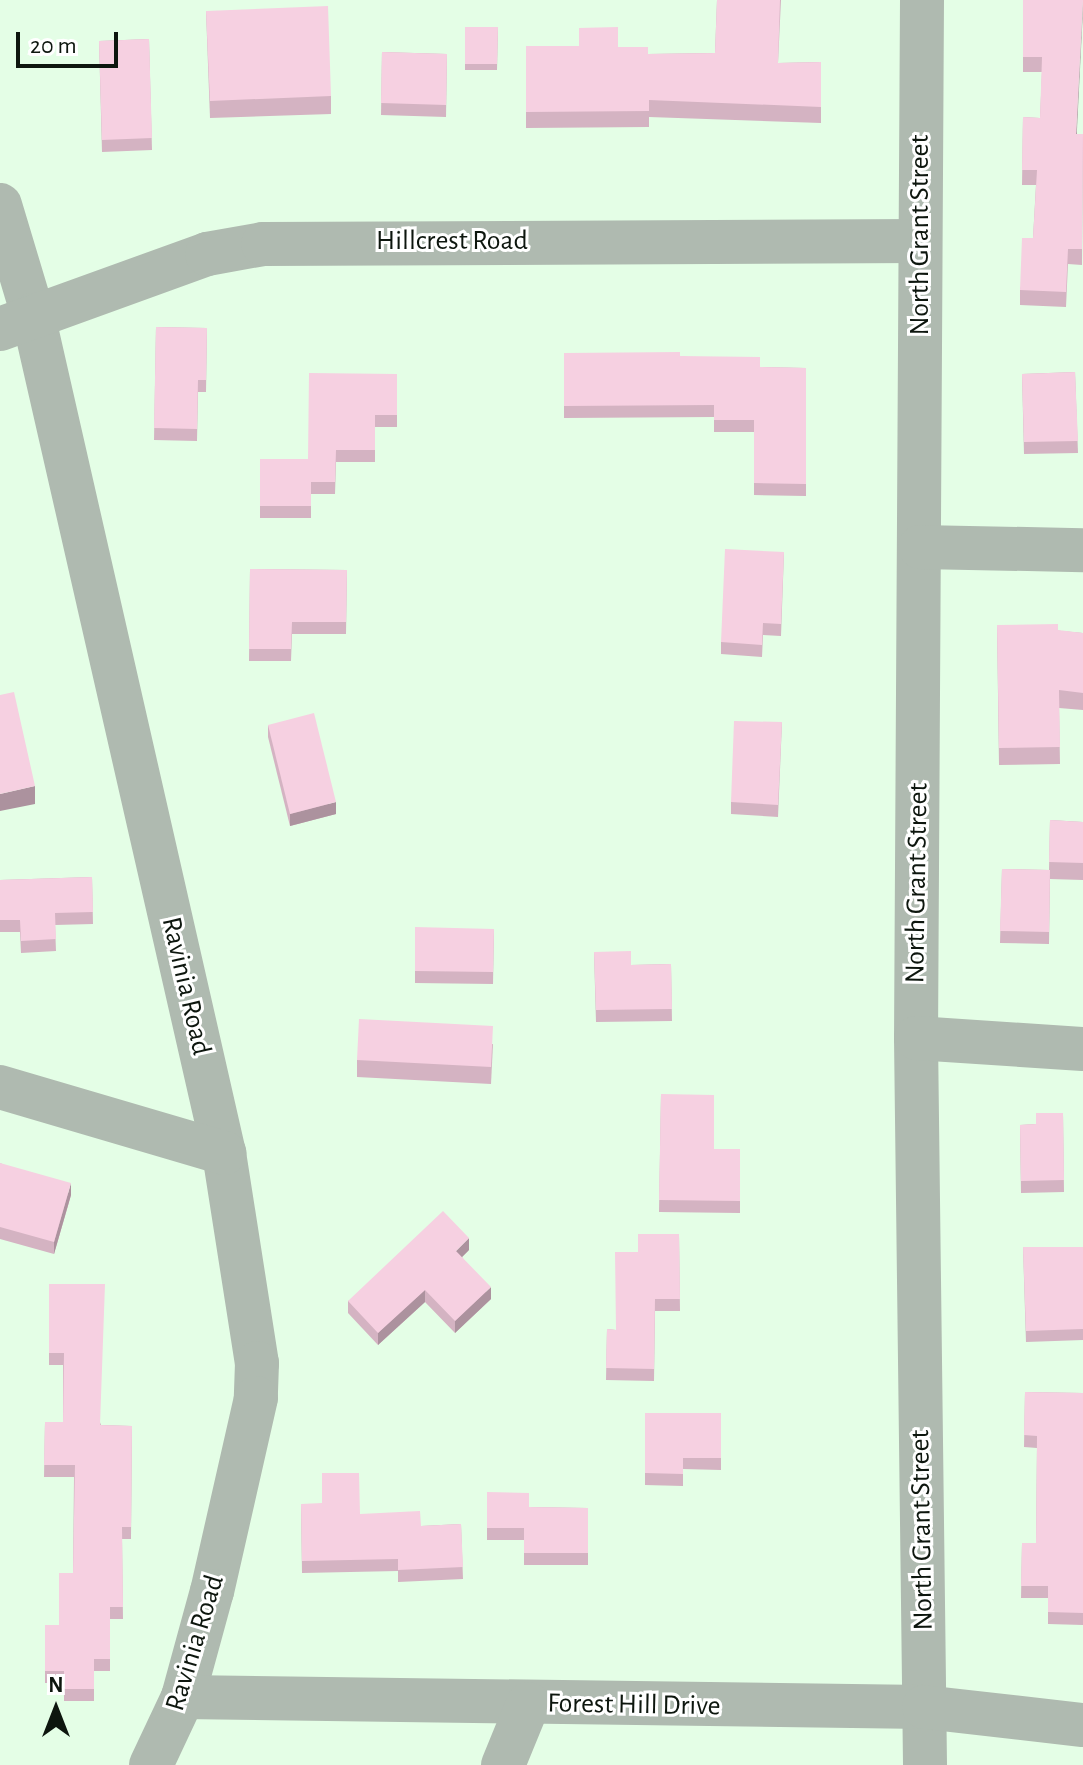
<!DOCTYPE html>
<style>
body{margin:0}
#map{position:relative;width:1083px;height:1765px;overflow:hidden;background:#e4fee6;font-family:"Alegreya Sans",sans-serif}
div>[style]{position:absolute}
.minor>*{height:44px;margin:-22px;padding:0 22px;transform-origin:22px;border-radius:22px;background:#afbab0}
.wall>*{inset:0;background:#d4b3c2}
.shaded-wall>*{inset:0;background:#ac929e}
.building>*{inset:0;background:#f6d0e1}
span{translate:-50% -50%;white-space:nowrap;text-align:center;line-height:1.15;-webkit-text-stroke:6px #fff;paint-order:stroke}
.street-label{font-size:28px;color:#0d160e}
.north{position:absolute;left:16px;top:1669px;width:80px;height:80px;-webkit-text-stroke:6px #fff;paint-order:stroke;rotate:0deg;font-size:22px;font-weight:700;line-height:32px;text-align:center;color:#0d160e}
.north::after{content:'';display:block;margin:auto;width:28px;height:36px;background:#0d160e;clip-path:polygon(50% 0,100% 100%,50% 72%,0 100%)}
.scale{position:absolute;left:16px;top:32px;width:102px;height:36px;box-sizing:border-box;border:4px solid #0d160e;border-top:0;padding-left:10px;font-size:24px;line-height:28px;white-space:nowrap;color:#0d160e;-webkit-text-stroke:6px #fff;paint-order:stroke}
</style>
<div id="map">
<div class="minor">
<i style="left:922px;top:0;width:1038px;rotate:90.33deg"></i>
<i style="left:916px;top:1038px;width:727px;rotate:89.29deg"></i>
<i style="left:0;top:205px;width:115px;rotate:73.3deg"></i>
<i style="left:33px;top:315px;width:859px;rotate:77.16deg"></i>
<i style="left:224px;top:1153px;width:213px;rotate:81.1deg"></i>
<i style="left:257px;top:1363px;width:35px;rotate:92deg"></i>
<i style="left:256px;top:1398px;width:198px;rotate:102.8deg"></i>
<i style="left:212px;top:1591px;width:110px;rotate:105.3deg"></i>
<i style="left:183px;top:1697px;width:75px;rotate:115.2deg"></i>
<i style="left:0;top:329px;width:220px;rotate:-19.9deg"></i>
<i style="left:207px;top:254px;width:57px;rotate:-10.1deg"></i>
<i style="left:263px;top:244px;width:656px;rotate:-0.26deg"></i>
<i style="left:920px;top:547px;width:163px;rotate:1.1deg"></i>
<i style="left:916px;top:1038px;width:167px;rotate:3.8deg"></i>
<i style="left:0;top:1087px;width:234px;rotate:16.4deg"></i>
<i style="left:183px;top:1697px;width:741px;rotate:0.77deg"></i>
<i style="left:924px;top:1707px;width:160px;rotate:6.5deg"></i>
<i style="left:503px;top:1765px;width:66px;rotate:-67.7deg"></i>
</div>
<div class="wall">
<i style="clip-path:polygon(717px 0,781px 0,778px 63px,821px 62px,821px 123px,649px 117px,649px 127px,526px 128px,526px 46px,618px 47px,648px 54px,715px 53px)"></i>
<i style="clip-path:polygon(1023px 0,1077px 134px,1083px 134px,1082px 265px,1068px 264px,1066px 307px,1020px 305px,1020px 290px,1033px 238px,1036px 185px,1022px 185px,1023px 117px,1040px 118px,1042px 72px,1023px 72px)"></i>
<i style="clip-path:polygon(206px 11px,331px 96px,331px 114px,210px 118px)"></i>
<i style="clip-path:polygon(465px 27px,498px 27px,497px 70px,465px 70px)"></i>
<i style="clip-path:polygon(149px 39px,152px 150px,102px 152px,99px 41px)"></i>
<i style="clip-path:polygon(382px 52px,447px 54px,446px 117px,381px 115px)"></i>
<i style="clip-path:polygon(156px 327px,207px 328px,206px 392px,198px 392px,197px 441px,154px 440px)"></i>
<i style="clip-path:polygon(564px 353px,680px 356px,760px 367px,806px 368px,806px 496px,754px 495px,754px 432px,714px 432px,714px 417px,564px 418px)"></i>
<i style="clip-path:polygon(1075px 372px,1078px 453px,1024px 454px,1022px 374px)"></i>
<i style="clip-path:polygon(397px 374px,397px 427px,375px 427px,375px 462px,336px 462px,335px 494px,311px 494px,311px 518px,260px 518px,260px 459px,308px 459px)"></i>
<i style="clip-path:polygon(784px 552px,781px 636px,763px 635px,762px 657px,721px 654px,721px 642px)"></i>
<i style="clip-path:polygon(250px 569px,347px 570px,346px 634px,292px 634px,291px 661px,249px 661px)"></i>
<i style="clip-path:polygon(997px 625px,1083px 633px,1083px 710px,1059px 708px,1060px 764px,999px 765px)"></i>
<i style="clip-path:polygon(782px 722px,778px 817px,731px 814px,731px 802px)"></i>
<i style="clip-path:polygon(268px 725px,336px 814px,290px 826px,268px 737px)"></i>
<i style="clip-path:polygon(1050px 820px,1083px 822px,1083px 880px,1050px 879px,1049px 944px,1000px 943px,1002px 869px,1049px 870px)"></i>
<i style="clip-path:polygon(92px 877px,93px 924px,55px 925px,56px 951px,21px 953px,20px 932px,0 932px,0 880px)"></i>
<i style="clip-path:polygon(494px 929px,493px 984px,415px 983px,415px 971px)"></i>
<i style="clip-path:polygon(594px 952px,631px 965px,671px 964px,672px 1021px,596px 1022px)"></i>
<i style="clip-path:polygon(493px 1044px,491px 1084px,357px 1077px,357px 1060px)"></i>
<i style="clip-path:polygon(661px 1094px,714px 1149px,740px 1149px,740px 1213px,659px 1212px)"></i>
<i style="clip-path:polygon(1063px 1113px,1064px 1192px,1021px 1193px,1020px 1125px,1036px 1124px)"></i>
<i style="clip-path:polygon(0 1163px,71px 1195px,54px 1254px,0 1239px)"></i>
<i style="clip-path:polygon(679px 1234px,680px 1311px,655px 1311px,654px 1381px,606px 1380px,607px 1329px,616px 1330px,638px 1252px)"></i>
<i style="clip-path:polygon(1023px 1247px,1083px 1247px,1083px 1340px,1026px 1342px)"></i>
<i style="clip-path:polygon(469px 1250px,462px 1257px,491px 1299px,455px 1333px,425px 1302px,378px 1345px,348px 1313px,348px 1301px)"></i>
<i style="clip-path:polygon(49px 1284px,101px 1425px,132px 1426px,131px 1539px,122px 1539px,123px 1619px,110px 1619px,110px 1671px,94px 1671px,94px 1701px,64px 1701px,64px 1683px,45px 1683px,45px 1625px,59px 1625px,73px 1573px,74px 1477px,44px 1477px,45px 1422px,63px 1422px,63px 1365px,49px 1365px)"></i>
<i style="clip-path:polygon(1025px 1392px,1083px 1393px,1083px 1625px,1048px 1624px,1048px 1598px,1021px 1598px,1022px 1543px,1036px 1543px,1037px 1448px,1024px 1447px)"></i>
<i style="clip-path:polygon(645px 1413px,721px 1413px,721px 1470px,683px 1469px,683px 1486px,645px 1485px)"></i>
<i style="clip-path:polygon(487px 1492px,529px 1507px,588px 1508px,588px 1565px,524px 1565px,524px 1540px,487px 1540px)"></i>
<i style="clip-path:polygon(301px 1504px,360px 1514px,421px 1526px,461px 1524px,463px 1579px,398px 1582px,398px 1571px,302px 1573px)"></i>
</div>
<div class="shaded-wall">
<i style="clip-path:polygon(1083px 0,1083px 9px,1076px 149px,1076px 134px)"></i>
<i style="clip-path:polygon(35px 786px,35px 804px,0 811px,0 794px)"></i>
<i style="clip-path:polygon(336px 802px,336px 814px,290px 826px,290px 814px)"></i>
<i style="clip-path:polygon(71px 1183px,71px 1195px,54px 1254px,54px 1242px)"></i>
<i style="clip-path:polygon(469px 1238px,469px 1250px,456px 1263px,456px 1251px)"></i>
<i style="clip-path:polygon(491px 1287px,491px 1299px,455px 1333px,455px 1321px)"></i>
<i style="clip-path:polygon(425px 1290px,425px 1302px,378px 1345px,378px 1333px)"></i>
</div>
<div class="building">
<i style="clip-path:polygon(717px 0,780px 0,778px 63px,821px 62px,821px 107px,649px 100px,649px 111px,526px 112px,526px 46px,579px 46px,579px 28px,618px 27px,618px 47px,648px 47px,648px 54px,715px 53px)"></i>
<i style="clip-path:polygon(1023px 0,1083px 0,1076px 134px,1083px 134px,1082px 249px,1068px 249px,1066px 292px,1020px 290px,1022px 238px,1033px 238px,1037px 170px,1022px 170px,1023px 117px,1040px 118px,1042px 57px,1023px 57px)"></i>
<i style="clip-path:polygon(328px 6px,331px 96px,210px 101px,206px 11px)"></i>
<i style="clip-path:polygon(465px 27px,498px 27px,497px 64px,465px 64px)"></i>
<i style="clip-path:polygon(149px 39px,152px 138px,102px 140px,99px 41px)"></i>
<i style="clip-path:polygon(382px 52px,447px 54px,446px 105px,381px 103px)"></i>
<i style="clip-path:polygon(156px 327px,207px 328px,206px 380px,198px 380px,197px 429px,154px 428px)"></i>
<i style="clip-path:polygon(680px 352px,680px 356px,760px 357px,760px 367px,806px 368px,806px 484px,754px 483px,754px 420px,714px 420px,714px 405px,564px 406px,564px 353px)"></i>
<i style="clip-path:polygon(1075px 372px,1078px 441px,1024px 442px,1022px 374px)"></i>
<i style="clip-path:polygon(309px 373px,397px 374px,397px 415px,375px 415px,375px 450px,336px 450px,335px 482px,311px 482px,311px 506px,260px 506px,260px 459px,308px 459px)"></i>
<i style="clip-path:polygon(725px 549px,784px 552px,781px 624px,763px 623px,762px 645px,721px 642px)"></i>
<i style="clip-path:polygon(250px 569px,347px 570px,346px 622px,292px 622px,291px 649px,249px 649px)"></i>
<i style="clip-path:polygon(1058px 624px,1058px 630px,1083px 633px,1083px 693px,1059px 690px,1060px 747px,999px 748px,997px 625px)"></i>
<i style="clip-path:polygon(14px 692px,35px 786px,0 794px,0 695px)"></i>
<i style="clip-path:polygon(314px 713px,336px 802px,290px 814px,268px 725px)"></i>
<i style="clip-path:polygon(734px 721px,782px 722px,778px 805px,731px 802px)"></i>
<i style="clip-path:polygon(1050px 820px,1083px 822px,1083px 863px,1049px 862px)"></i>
<i style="clip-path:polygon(1002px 869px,1050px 870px,1049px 932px,1000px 931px)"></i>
<i style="clip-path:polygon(92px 877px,93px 912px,55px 913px,56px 939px,21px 941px,20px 920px,0 920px,0 880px)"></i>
<i style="clip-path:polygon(415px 927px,494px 929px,493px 972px,415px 971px)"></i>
<i style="clip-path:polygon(631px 951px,631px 965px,671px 964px,672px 1009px,596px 1010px,594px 952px)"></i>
<i style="clip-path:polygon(359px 1019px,493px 1026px,491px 1067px,357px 1060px)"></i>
<i style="clip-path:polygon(661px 1094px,714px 1095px,714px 1149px,740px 1149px,740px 1201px,659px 1200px)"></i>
<i style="clip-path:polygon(1036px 1113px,1063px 1113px,1064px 1180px,1021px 1181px,1020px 1125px,1036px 1124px)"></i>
<i style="clip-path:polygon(0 1163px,71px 1183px,54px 1242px,0 1227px)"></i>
<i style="clip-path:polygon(443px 1211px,469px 1238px,456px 1251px,491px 1287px,455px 1321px,425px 1290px,378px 1333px,348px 1301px)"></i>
<i style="clip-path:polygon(638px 1234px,679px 1234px,680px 1299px,655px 1299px,654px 1369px,606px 1368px,607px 1329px,616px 1330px,615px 1252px,638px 1252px)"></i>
<i style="clip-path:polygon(1023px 1247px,1083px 1247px,1083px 1329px,1026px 1331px)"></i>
<i style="clip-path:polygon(49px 1284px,105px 1284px,100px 1425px,132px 1426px,131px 1527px,122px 1527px,123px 1607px,110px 1607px,110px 1659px,94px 1659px,94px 1689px,64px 1689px,64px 1671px,45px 1671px,45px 1625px,59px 1625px,59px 1573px,73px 1573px,75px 1465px,44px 1465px,45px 1422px,63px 1422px,64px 1353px,49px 1353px)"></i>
<i style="clip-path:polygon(1025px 1392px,1083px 1393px,1083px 1613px,1048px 1612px,1048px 1586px,1021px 1586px,1022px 1543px,1036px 1543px,1037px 1436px,1024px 1435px)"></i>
<i style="clip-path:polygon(645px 1413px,721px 1413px,721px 1458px,683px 1458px,683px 1474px,645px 1473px)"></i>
<i style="clip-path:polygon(322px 1473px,359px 1473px,360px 1514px,420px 1511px,421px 1526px,461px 1524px,463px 1567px,398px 1570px,398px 1559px,302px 1561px,301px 1504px,322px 1503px)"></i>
<i style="clip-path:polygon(487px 1492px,529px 1493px,529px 1507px,588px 1508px,588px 1553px,524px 1553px,524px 1528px,487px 1528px)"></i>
</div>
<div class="street-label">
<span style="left:920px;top:235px;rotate:-90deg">North Grant Street</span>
<span style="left:452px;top:241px">Hillcrest Road</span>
<span style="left:917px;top:883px;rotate:-89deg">North Grant Street</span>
<span style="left:186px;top:986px;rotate:77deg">Ravinia Road</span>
<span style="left:922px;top:1530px;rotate:-91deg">North Grant Street</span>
<span style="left:195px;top:1643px;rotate:-73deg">Ravinia Road</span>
<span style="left:634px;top:1705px;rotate:1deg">Forest Hill Drive</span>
</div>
<div class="north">N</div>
<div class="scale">20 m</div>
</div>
